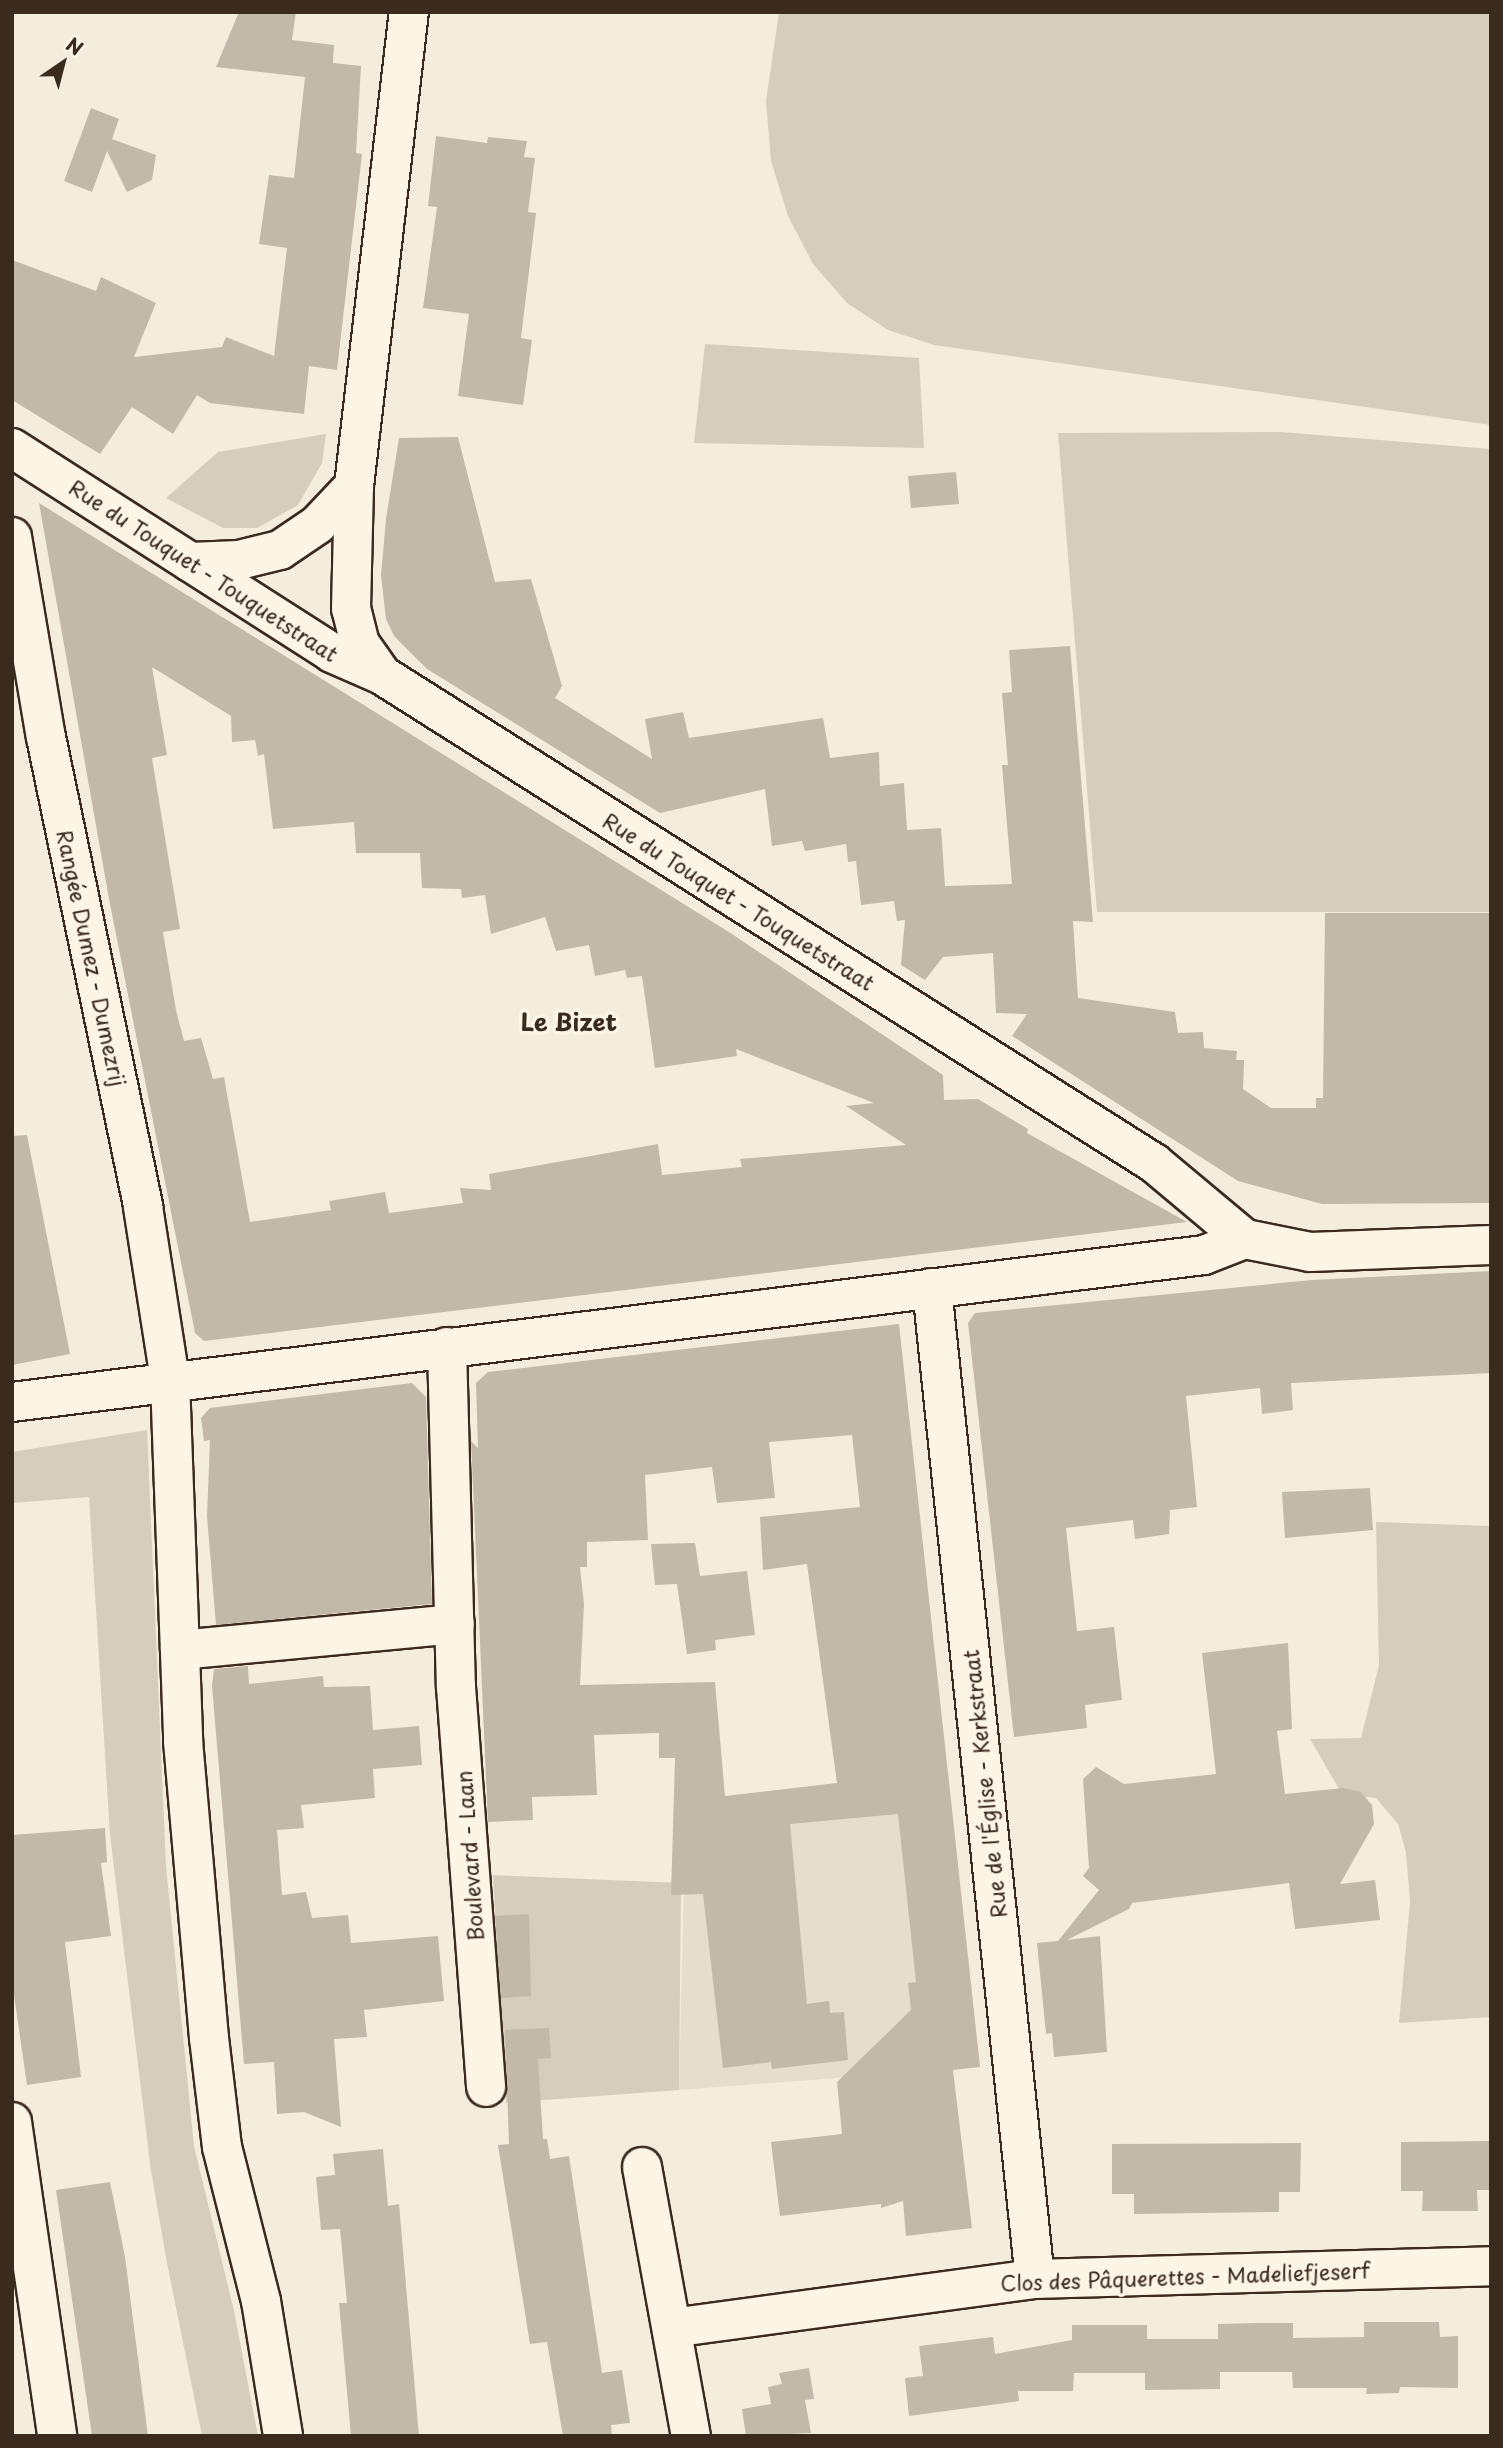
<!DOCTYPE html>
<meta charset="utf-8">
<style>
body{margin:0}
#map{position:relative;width:1503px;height:2448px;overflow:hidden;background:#f4eddd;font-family:"Playpen Sans",sans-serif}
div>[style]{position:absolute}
.built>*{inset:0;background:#e5ddce}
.green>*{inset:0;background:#d6cdbd}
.building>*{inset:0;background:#c3b9aa}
.roads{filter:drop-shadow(2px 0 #3b2a1e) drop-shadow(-2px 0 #3b2a1e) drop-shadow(0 2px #3b2a1e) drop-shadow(0 -2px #3b2a1e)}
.minor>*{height:38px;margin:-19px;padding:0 19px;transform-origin:19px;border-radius:19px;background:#fcf5e5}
.major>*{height:38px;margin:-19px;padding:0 19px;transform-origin:19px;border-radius:19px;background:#fcf5e5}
span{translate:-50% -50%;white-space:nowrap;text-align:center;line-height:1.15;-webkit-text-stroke:7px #fcf5e5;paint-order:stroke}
.street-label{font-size:21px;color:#3b2a1e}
.quarter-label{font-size:24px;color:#3b2a1e;font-weight:700}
.frame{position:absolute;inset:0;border:14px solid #3b2a1e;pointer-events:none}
.north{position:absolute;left:28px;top:28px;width:70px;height:70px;-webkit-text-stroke:5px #fcf5e5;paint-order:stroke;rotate:35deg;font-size:19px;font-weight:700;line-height:28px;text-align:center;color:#3b2a1e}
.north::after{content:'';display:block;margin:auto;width:24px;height:32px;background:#3b2a1e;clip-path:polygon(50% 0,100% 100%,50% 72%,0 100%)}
</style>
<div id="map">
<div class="built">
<i style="clip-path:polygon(948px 1771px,980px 2067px,679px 2090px,686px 1801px)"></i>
</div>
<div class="green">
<i style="clip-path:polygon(779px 12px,1491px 12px,1491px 425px,934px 345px,888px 330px,847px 303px,813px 264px,788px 216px,771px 161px,766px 101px)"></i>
<i style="clip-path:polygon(705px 344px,919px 358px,924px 448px,694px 443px)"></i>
<i style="clip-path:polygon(1281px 432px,1491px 449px,1491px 912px,1097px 912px,1058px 433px)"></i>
<i style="clip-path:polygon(326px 434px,322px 463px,298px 505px,257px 528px,223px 528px,166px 498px,218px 452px)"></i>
<i style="clip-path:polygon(147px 1430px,166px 1866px,194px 2146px,234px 2311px,258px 2436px,202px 2436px,167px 2263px,151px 2171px,110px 1835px,89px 1497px,12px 1503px,12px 1452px)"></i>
<i style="clip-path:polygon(1376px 1522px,1491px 1526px,1491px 2017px,1399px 2023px,1410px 1902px,1406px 1852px,1398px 1824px,1376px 1798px,1342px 1794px,1310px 1739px,1361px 1738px,1379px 1665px)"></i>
<i style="clip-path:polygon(493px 1875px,681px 1883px,679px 2090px,506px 2103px)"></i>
</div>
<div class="building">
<i style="clip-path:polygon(239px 12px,296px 12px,292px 40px,334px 45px,333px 63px,361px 66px,356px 153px,362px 154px,337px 370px,309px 366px,304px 414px,210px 403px,197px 395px,173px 434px,132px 407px,100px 454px,12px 400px,12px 260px,96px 291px,101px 277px,156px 303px,134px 357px,222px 347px,226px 337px,274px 356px,287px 248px,259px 244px,269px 175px,294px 178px,305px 77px,216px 67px)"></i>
<i style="clip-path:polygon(91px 108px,119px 119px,112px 139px,156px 155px,152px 180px,127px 192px,107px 151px,92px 192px,64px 181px)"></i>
<i style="clip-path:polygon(436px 136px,487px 143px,488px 137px,527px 141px,524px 157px,535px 158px,528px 212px,536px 213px,521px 338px,532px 340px,523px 405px,458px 396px,469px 314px,423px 308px,437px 207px,428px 206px)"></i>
<i style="clip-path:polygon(458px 437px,495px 582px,531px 579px,562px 686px,555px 698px,652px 759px,645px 719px,683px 712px,689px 738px,823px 718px,830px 758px,879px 752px,880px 786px,904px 783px,907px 830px,941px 828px,945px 886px,1012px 884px,1002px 765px,1008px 765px,1002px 693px,1012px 692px,1009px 650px,1070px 646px,1093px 922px,1073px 921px,1078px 998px,1175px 1012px,1178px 1033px,1203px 1032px,1204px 1048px,1237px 1051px,1236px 1060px,1244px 1060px,1243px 1089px,1271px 1108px,1316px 1108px,1316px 1098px,1323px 1098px,1325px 913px,1491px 913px,1491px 1203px,1322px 1204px,1238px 1181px,1012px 1036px,1027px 1014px,996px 1013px,993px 953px,943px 957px,925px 980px,901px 965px,905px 920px,897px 921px,894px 901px,861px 905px,856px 861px,848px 862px,846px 844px,805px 851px,802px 841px,772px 846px,765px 789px,660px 813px,427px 669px,394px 636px,386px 619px,381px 575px,386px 519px,399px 438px)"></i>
<i style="clip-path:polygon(956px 472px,959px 504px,911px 508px,908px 476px)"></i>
<i style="clip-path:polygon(evenodd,39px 503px,732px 934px,943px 1075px,944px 1100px,978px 1099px,1028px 1129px,1027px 1133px,1187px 1222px,204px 1341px,195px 1333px,109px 899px,39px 503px,152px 667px,231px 716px,232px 742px,255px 740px,258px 756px,264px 754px,273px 829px,354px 822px,356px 853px,420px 853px,422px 888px,461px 889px,462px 898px,485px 895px,491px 934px,545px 917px,556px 951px,589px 945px,595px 976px,625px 970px,627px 978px,642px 976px,655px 1068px,737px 1056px,736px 1049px,874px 1103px,846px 1106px,906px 1145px,740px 1159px,742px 1167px,662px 1175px,658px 1144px,489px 1174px,491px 1190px,460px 1188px,463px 1203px,389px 1213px,385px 1192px,329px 1201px,331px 1210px,250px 1222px,224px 1077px,213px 1079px,201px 1038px,184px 1041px,176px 1010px,163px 932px,180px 929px,152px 758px,167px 755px,152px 667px)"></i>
<i style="clip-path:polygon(27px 1135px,70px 1354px,12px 1365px,12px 1136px)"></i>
<i style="clip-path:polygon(1491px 1271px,1491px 1373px,1291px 1383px,1293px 1410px,1262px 1414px,1260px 1388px,1186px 1396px,1197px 1507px,1170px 1510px,1169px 1534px,1135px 1539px,1133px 1520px,1066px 1528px,1077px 1631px,1114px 1627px,1122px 1700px,1085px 1705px,1087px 1728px,1014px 1737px,968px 1323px,975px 1313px,1312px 1280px)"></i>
<i style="clip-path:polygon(evenodd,899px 1324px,980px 2067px,953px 2070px,972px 2228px,906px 2236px,903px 2201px,881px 2208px,881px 2204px,780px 2216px,771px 2142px,842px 2134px,837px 2082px,911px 2010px,908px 1983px,916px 1982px,898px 1814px,790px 1824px,807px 2004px,829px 2001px,830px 2013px,844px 2012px,848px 2060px,772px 2069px,771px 2062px,723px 2068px,703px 1894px,671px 1895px,675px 1758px,659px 1758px,659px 1733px,594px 1735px,597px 1795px,532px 1797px,533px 1820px,488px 1822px,471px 1441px,478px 1448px,476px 1383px,488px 1372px,899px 1324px,852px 1435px,860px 1507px,760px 1517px,763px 1570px,807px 1564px,837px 1783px,725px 1796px,715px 1682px,580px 1685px,584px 1604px,580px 1567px,587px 1567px,587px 1542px,648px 1540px,645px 1475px,712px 1467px,717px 1503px,775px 1498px,769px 1442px,852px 1435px)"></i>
<i style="clip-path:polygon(412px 1383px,426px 1397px,432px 1604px,216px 1625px,207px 1516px,210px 1440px,204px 1441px,201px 1418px,210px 1408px)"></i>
<i style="clip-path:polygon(1370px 1488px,1373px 1530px,1285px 1538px,1282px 1492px)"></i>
<i style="clip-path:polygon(695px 1543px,700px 1576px,747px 1571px,755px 1635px,715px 1640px,716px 1650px,687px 1654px,677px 1584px,655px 1585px,651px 1544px)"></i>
<i style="clip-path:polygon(1288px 1643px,1292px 1729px,1277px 1731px,1285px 1794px,1343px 1788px,1361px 1792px,1372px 1805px,1374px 1824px,1340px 1884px,1375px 1880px,1380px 1920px,1295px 1929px,1289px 1883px,1132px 1903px,1129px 1909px,1067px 1940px,1100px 1936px,1107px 2052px,1054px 2057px,1052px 2033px,1046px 2034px,1037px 1943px,1058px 1941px,1099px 1890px,1083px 1876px,1089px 1868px,1083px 1779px,1096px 1767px,1124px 1784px,1216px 1774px,1202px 1653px)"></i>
<i style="clip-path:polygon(248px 1666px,249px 1684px,323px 1676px,324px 1687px,370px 1686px,373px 1730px,419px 1726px,422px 1765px,373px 1769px,375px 1798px,301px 1805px,304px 1828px,277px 1830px,282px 1895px,306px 1892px,312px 1918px,348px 1915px,351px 1943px,438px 1936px,444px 2001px,364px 2010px,367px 2037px,334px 2039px,341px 2127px,304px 2112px,277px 2114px,274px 2062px,244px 2064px,212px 1686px,214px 1669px)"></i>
<i style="clip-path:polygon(105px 1828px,107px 1862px,101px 1863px,111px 1936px,65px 1942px,81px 2077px,27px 2085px,12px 1981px,12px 1835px)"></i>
<i style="clip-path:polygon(529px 1914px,531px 1996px,501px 1998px,495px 1916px)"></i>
<i style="clip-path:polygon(549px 2028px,551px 2058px,538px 2059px,543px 2139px,547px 2139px,550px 2159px,569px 2156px,602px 2373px,622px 2370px,630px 2423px,611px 2425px,612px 2436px,563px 2436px,547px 2342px,530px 2344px,498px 2145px,509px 2144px,505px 2030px)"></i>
<i style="clip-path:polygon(1491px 2141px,1491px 2190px,1477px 2190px,1478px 2211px,1422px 2211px,1423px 2191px,1401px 2191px,1401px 2142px)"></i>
<i style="clip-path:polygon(1301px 2143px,1300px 2192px,1279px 2192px,1279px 2212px,1134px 2214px,1134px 2194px,1112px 2194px,1112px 2144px)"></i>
<i style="clip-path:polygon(383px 2149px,388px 2206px,399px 2204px,419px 2436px,351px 2436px,339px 2303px,347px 2303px,340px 2229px,321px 2230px,316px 2177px,335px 2175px,333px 2154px)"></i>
<i style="clip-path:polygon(110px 2182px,125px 2257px,148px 2436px,92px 2436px,56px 2190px)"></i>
<i style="clip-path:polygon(1364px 2322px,1439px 2322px,1440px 2337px,1458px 2336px,1458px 2388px,1400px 2387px,1399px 2393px,1366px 2394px,1367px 2388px,1293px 2388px,1292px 2372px,1220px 2372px,1220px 2389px,1145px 2390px,1145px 2373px,1074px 2373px,1073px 2391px,1018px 2391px,1019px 2401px,909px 2416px,905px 2378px,923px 2376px,919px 2346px,993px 2337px,995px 2354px,1072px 2340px,1072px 2325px,1147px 2325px,1147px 2339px,1218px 2339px,1218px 2324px,1257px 2323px,1293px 2323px,1293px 2338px,1364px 2337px)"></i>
<i style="clip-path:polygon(809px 2368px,814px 2399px,805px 2400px,811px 2433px,746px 2436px,742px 2409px,771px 2404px,768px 2387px,782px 2384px,779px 2373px)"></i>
</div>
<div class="roads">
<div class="minor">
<i style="left:12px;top:448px;width:380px;rotate:32.6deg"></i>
<i style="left:332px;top:653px;width:55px;rotate:23.7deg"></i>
<i style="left:12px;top:537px;width:203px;rotate:80.4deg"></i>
<i style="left:46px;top:737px;width:480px;rotate:78.3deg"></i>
<i style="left:143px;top:1207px;width:175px;rotate:81.1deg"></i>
<i style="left:170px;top:1380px;width:361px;rotate:87.9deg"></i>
<i style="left:183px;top:1741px;width:298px;rotate:85deg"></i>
<i style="left:209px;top:2038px;width:110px;rotate:83.2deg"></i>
<i style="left:222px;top:2147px;width:159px;rotate:75.8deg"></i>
<i style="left:261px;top:2301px;width:137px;rotate:80.7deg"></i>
<i style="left:190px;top:562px;width:49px;rotate:-2.3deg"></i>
<i style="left:239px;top:560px;width:42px;rotate:-13.7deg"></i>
<i style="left:280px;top:550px;width:45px;rotate:-34deg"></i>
<i style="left:317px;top:525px;width:54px;rotate:-46.5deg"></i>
<i style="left:382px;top:675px;width:38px;rotate:-125deg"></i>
<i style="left:360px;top:644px;width:36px;rotate:-104deg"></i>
<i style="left:351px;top:609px;width:123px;rotate:-88.6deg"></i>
<i style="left:354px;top:486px;width:477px;rotate:-83.4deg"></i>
<i style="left:932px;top:1288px;width:996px;rotate:84.07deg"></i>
<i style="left:447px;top:1347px;width:340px;rotate:88.5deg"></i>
<i style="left:456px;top:1687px;width:401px;rotate:85.7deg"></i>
<i style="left:12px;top:1402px;width:1201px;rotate:-7.03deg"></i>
<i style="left:1204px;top:1255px;width:44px;rotate:-21.3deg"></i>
<i style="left:180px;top:1650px;width:276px;rotate:-5.4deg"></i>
<i style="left:12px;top:2122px;width:317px;rotate:81.8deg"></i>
<i style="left:642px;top:2167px;width:273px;rotate:79.7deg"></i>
<i style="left:672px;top:2328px;width:366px;rotate:-7.7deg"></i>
<i style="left:1035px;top:2279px;width:456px;rotate:-1.6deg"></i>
</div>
<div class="major">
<i style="left:382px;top:675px;width:913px;rotate:32.3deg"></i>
<i style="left:1154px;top:1163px;width:119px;rotate:39.9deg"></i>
<i style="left:1245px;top:1239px;width:66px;rotate:11.3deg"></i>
<i style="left:1310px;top:1252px;width:181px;rotate:-2.2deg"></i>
</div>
</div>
<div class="street-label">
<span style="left:204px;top:570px;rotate:33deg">Rue du Touquet - Touquetstraat</span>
<span style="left:739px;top:901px;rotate:32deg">Rue du Touquet - Touquetstraat</span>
<span style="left:92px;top:958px;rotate:78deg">Rangée Dumez - Dumezrij</span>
<span style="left:984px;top:1784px;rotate:-96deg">Rue de l'Église - Kerkstraat</span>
<span style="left:469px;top:1856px;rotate:-94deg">Boulevard - Laan</span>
<span style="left:1185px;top:2276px;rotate:-2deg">Clos des Pâquerettes - Madeliefjeserf</span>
</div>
<div class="quarter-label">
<span style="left:569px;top:1022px">Le Bizet</span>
</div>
<div class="frame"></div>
<div class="north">N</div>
</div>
